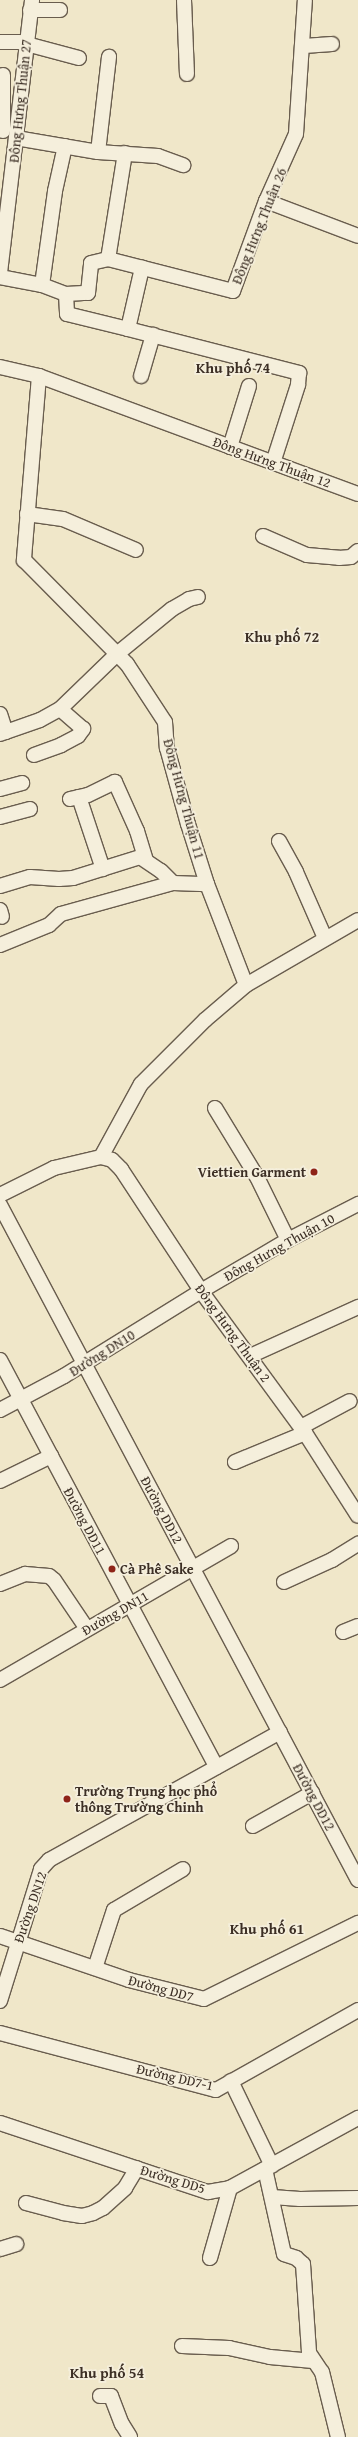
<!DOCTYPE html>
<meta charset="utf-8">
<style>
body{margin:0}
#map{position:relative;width:358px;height:2437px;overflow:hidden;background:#f0e7c9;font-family:"Gentium Book Plus",serif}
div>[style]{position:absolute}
.roads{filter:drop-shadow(1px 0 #695d4e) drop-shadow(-1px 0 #695d4e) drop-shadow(0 1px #695d4e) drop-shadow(0 -1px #695d4e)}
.minor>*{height:14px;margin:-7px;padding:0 7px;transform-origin:7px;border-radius:7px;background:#f5efdc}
.dots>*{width:11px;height:11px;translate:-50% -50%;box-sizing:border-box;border:2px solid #f5efdc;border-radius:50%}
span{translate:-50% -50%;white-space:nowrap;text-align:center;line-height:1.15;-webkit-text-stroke:3.5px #f5efdc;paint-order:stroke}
.street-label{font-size:14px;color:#3c2f25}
.poi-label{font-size:14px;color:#3c2f25;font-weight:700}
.right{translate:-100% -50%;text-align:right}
.left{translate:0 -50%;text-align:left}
.neighbourhood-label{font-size:15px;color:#3c2f25;font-weight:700}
</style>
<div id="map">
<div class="roads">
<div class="minor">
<i style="left:184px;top:0;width:74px;rotate:87.7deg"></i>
<i style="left:30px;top:10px;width:30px"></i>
<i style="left:0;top:42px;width:19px"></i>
<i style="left:19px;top:42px;width:62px;rotate:14.9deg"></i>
<i style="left:304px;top:46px;width:28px;rotate:-4deg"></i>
<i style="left:3px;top:75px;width:56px;rotate:90deg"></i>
<i style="left:16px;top:138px;width:83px;rotate:9.7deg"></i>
<i style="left:98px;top:152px;width:60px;rotate:3.8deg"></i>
<i style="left:158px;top:156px;width:27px;rotate:20deg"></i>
<i style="left:98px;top:152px;width:96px;rotate:-83.4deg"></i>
<i style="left:125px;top:153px;width:107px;rotate:99.1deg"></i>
<i style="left:108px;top:259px;width:129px;rotate:14.4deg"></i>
<i style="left:233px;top:291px;width:96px;rotate:-69.9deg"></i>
<i style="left:266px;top:201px;width:73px;rotate:-65.9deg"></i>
<i style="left:296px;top:134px;width:134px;rotate:-86.2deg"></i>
<i style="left:266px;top:201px;width:98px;rotate:20.8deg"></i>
<i style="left:0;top:273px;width:275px;rotate:-83.3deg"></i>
<i style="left:0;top:277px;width:43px;rotate:10.8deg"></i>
<i style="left:42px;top:285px;width:26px;rotate:21deg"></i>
<i style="left:66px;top:294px;width:20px;rotate:87deg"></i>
<i style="left:67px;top:314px;width:63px;rotate:13.8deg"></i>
<i style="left:128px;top:329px;width:63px;rotate:-77.1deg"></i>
<i style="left:42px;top:285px;width:95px;rotate:-82.1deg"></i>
<i style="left:55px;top:191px;width:46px;rotate:-77.5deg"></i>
<i style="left:66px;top:294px;width:22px;rotate:-3deg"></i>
<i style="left:88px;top:293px;width:30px;rotate:-84deg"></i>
<i style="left:91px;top:263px;width:17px;rotate:-13deg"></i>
<i style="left:128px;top:329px;width:177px;rotate:14.4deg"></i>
<i style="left:299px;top:373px;width:12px;rotate:95deg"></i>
<i style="left:298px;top:385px;width:82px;rotate:107.8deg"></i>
<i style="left:0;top:367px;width:40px;rotate:13deg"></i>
<i style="left:39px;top:376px;width:185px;rotate:94.7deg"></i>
<i style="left:24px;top:560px;width:146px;rotate:45.3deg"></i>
<i style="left:127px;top:664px;width:69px;rotate:56.8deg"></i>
<i style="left:165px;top:722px;width:26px;rotate:86deg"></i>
<i style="left:167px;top:748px;width:79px;rotate:74.6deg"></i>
<i style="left:188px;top:824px;width:63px;rotate:72.4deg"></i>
<i style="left:207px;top:884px;width:108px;rotate:68.9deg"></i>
<i style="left:39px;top:376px;width:340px;rotate:20.3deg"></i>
<i style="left:141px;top:376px;width:43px;rotate:-73.7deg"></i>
<i style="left:230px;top:447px;width:64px;rotate:-72.7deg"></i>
<i style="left:27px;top:514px;width:36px;rotate:8deg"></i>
<i style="left:63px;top:519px;width:79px;rotate:23deg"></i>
<i style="left:263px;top:536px;width:48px;rotate:23.4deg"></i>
<i style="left:307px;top:555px;width:32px;rotate:5deg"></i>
<i style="left:339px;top:558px;width:12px;rotate:-5deg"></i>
<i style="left:351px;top:557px;width:9px;rotate:-41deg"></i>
<i style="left:0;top:714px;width:19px;rotate:72deg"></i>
<i style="left:0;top:734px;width:42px;rotate:-19.3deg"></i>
<i style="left:40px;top:720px;width:23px;rotate:-29deg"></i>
<i style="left:60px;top:709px;width:79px;rotate:-44deg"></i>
<i style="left:117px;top:654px;width:71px;rotate:-39.3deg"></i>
<i style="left:172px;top:609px;width:20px;rotate:-30deg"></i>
<i style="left:189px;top:599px;width:9px;rotate:-13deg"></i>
<i style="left:34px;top:755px;width:29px;rotate:-20deg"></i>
<i style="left:61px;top:745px;width:19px;rotate:-28deg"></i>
<i style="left:78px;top:736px;width:9px;rotate:-54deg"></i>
<i style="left:83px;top:729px;width:30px;rotate:-139deg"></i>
<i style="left:0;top:789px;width:23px;rotate:-15deg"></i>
<i style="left:79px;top:797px;width:76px;rotate:71.6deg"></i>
<i style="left:70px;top:799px;width:18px;rotate:-13deg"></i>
<i style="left:88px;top:795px;width:30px;rotate:-26deg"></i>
<i style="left:115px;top:782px;width:54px;rotate:65.8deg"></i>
<i style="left:137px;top:831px;width:30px;rotate:73deg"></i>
<i style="left:0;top:817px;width:31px;rotate:-15deg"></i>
<i style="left:279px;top:841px;width:35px;rotate:61deg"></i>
<i style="left:296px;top:872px;width:72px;rotate:66.3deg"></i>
<i style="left:0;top:886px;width:31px;rotate:-17deg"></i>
<i style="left:30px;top:877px;width:29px;rotate:4deg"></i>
<i style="left:59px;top:879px;width:14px;rotate:-4deg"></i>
<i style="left:73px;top:878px;width:70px;rotate:-17.4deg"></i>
<i style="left:140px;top:857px;width:25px;rotate:34deg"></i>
<i style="left:161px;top:871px;width:17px;rotate:45deg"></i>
<i style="left:0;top:910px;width:7px;rotate:74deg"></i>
<i style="left:0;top:945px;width:53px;rotate:-22.2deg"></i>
<i style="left:49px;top:925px;width:16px;rotate:-43deg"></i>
<i style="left:61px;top:914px;width:116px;rotate:-15.5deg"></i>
<i style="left:173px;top:883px;width:34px;rotate:2deg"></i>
<i style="left:215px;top:1108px;width:81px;rotate:58.7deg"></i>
<i style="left:257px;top:1177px;width:70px;rotate:63.8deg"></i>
<i style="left:101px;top:1157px;width:11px;rotate:15deg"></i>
<i style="left:112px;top:1160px;width:13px;rotate:45deg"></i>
<i style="left:121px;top:1169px;width:146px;rotate:56.7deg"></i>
<i style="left:201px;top:1291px;width:176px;rotate:53.8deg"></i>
<i style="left:305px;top:1433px;width:98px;rotate:57.4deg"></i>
<i style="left:101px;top:1157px;width:83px;rotate:-61.3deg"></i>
<i style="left:141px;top:1084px;width:91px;rotate:-45deg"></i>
<i style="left:205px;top:1020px;width:54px;rotate:-40.5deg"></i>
<i style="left:246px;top:985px;width:129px;rotate:-30.1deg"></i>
<i style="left:0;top:1195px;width:60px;rotate:-26.6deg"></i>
<i style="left:54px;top:1168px;width:48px;rotate:-13.2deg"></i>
<i style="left:0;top:1205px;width:764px;rotate:62.06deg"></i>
<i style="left:250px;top:1356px;width:119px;rotate:-24.4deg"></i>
<i style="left:0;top:1360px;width:461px;rotate:62deg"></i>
<i style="left:0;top:1410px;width:72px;rotate:-28deg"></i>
<i style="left:64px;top:1376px;width:161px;rotate:-31.8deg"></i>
<i style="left:201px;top:1291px;width:101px;rotate:-30.4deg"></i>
<i style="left:288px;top:1240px;width:79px;rotate:-27.2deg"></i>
<i style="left:301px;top:1427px;width:55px;rotate:-28deg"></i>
<i style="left:235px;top:1462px;width:76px;rotate:-22.5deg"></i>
<i style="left:0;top:1481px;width:57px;rotate:-26.1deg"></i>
<i style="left:284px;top:1582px;width:53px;rotate:-24.6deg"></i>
<i style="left:332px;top:1560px;width:31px;rotate:-32deg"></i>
<i style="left:0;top:1584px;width:27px;rotate:-22deg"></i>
<i style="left:25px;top:1574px;width:24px;rotate:5deg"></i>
<i style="left:49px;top:1576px;width:6px;rotate:39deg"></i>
<i style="left:54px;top:1580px;width:59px;rotate:56deg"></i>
<i style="left:343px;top:1632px;width:16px;rotate:-22deg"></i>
<i style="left:0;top:1680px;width:267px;rotate:-30.1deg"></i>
<i style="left:253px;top:1826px;width:68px;rotate:-29.2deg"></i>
<i style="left:0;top:1936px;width:136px;rotate:18.8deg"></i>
<i style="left:129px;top:1980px;width:77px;rotate:14.2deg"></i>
<i style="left:204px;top:1999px;width:172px;rotate:-26.3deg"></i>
<i style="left:95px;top:1968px;width:61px;rotate:-71.9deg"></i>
<i style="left:114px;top:1910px;width:80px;rotate:-30.7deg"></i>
<i style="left:0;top:2001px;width:138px;rotate:-72.7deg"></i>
<i style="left:41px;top:1869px;width:12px;rotate:-48deg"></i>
<i style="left:49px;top:1860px;width:264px;rotate:-29deg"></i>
<i style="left:0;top:2033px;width:223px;rotate:14.8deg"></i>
<i style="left:216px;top:2090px;width:163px;rotate:-29.4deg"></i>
<i style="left:231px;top:2081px;width:94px;rotate:64.2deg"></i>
<i style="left:0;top:2123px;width:219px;rotate:18.4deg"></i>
<i style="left:208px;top:2192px;width:22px;rotate:-10deg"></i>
<i style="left:230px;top:2188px;width:146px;rotate:-28.7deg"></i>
<i style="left:265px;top:2169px;width:87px;rotate:77.4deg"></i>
<i style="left:284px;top:2254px;width:13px;rotate:18deg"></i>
<i style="left:296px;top:2258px;width:9px;rotate:41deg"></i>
<i style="left:303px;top:2264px;width:89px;rotate:86.1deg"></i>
<i style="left:309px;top:2353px;width:23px;rotate:56deg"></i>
<i style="left:322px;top:2372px;width:67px;rotate:76.2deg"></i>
<i style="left:272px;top:2197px;width:28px;rotate:4deg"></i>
<i style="left:300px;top:2199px;width:58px;rotate:-1deg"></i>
<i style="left:26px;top:2203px;width:38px;rotate:15deg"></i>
<i style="left:63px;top:2213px;width:19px;rotate:9deg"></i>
<i style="left:82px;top:2216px;width:11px;rotate:-15deg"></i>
<i style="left:93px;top:2213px;width:11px;rotate:-27deg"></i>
<i style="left:103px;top:2208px;width:30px;rotate:-42deg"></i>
<i style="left:125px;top:2188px;width:23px;rotate:-59deg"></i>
<i style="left:0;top:2249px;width:17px;rotate:-17deg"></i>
<i style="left:210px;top:2258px;width:73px;rotate:-74.1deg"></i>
<i style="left:182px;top:2346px;width:47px;rotate:2.4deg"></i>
<i style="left:229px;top:2348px;width:42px;rotate:12.4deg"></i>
<i style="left:270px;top:2357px;width:43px;rotate:5.3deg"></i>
<i style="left:100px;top:2396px;width:11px"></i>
<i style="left:111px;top:2396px;width:30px;rotate:69deg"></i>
<i style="left:122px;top:2424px;width:15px;rotate:58deg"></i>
</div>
</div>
<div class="dots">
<i style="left:314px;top:1172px;background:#8f2418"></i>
<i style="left:112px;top:1569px;background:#8f2418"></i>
<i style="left:67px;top:1799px;background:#8f2418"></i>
</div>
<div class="street-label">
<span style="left:20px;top:101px;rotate:-84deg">Đông Hưng Thuận 27</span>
<span style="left:259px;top:226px;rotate:-68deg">Đông Hưng Thuận 26</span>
<span style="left:272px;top:462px;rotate:20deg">Đông Hưng Thuận 12</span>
<span style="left:184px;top:799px;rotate:75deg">Đông Hưng Thuận 11</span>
<span style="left:279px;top:1247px;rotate:-29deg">Đông Hưng Thuận 10</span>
<span style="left:233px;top:1333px;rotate:54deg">Đông Hưng Thuận 2</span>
<span style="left:102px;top:1353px;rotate:-32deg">Đường DN10</span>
<span style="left:162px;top:1510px;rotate:62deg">Đường DD12</span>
<span style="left:85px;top:1521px;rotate:62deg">Đường DD11</span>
<span style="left:115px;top:1613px;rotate:-30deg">Đường DN11</span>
<span style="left:314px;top:1797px;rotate:62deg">Đường DD12</span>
<span style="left:30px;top:1907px;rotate:-71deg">Đường DN12</span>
<span style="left:161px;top:1988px;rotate:15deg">Đường DD7</span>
<span style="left:175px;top:2077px;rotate:13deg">Đường DD7-1</span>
<span style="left:173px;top:2179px;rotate:17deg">Đường DD5</span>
</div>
<div class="poi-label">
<span class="right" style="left:306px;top:1172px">Viettien Garment</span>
<span class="left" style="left:120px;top:1569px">Cà Phê Sake</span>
<span class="left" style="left:75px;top:1799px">Trường Trung học phổ<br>thông Trường Chinh</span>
</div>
<div class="neighbourhood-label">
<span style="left:233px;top:368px">Khu phố 74</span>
<span style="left:282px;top:637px">Khu phố 72</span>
<span style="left:267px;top:1929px">Khu phố 61</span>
<span style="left:107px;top:2373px">Khu phố 54</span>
</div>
</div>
